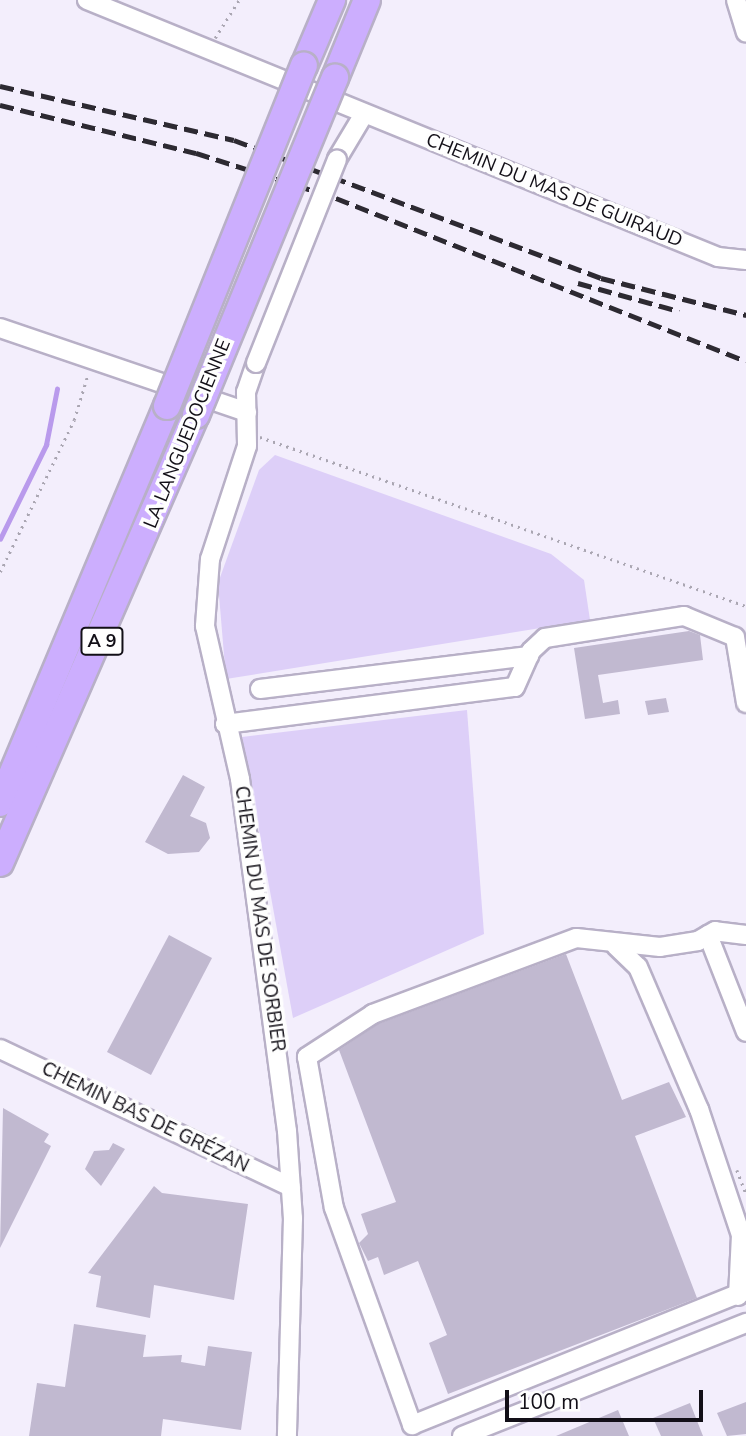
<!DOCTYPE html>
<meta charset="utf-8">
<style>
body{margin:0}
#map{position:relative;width:746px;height:1436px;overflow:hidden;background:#f3eefc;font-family:"Nunito Sans",sans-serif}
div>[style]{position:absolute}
.green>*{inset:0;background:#ddcff8}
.stream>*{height:4.5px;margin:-2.25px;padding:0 2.25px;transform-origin:2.25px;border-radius:2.25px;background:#b99aec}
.building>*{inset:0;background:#c1b9d0}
.path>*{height:2.5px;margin-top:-1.25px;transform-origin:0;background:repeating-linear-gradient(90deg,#aaa6b2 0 2px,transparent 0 7px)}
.roads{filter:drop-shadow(2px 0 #b8b0c7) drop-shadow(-2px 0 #b8b0c7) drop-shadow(0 2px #b8b0c7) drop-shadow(0 -2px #b8b0c7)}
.minor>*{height:18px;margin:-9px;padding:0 9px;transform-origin:9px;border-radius:9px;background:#fff}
.highway>*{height:26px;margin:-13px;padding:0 13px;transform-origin:13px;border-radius:13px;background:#ccaefe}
.rail>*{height:4.5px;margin-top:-2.25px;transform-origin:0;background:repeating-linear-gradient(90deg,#2d2a32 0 14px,transparent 0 21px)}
.bridges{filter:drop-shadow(2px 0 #b8b0c7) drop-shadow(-2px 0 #b8b0c7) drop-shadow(0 2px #b8b0c7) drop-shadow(0 -2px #b8b0c7)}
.minor-bridge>*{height:18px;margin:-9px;padding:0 9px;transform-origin:9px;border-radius:9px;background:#fff}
.highway-bridge>*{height:26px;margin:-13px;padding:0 13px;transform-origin:13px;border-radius:13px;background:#ccaefe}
span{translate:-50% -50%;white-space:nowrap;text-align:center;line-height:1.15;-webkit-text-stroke:7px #fefefe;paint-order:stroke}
.shield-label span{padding:2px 5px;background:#fefefe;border:2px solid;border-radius:5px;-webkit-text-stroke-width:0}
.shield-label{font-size:18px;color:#120f17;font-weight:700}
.street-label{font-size:19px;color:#120f17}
.scale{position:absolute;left:505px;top:1390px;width:198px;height:32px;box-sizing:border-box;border:4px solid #120f17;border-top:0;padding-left:9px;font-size:21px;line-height:24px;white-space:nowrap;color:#120f17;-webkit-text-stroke:5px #fefefe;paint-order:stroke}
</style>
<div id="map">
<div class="green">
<i style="clip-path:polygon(275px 455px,551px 554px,584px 580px,590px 620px,226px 679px,218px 583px,259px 470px)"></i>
<i style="clip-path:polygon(467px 710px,484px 934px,293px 1018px,242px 737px)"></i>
</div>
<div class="stream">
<i style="left:0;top:539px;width:105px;rotate:-63.9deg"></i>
<i style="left:46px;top:445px;width:57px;rotate:-78.9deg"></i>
</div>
<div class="building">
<i style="clip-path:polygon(689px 631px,700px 635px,703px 660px,598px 675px,603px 703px,618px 700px,620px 714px,585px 719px,574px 648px)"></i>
<i style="clip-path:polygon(666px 698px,669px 712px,648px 715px,645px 701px)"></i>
<i style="clip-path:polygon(183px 775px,205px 787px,190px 816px,206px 823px,210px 838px,199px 852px,168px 854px,145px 842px)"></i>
<i style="clip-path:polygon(169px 935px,212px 958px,151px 1075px,107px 1052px)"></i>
<i style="clip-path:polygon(566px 954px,622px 1100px,669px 1082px,686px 1117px,635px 1136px,697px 1298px,448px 1394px,429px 1343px,447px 1335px,418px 1261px,384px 1275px,378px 1257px,368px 1261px,359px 1243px,368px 1234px,361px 1214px,396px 1202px,339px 1050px,378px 1024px)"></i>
<i style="clip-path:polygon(3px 1108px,49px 1134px,44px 1142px,51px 1146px,0 1248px)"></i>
<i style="clip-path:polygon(113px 1143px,125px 1149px,101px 1186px,85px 1169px,94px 1151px,109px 1150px)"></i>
<i style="clip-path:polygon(154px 1186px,162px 1193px,248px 1204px,234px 1300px,154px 1285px,150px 1318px,96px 1307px,101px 1276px,88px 1273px)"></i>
<i style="clip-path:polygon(74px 1324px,146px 1335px,143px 1357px,182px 1355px,181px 1362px,205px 1366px,208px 1346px,252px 1352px,241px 1430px,163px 1419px,161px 1436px,29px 1436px,37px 1383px,65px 1387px)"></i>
<i style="clip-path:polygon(746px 1402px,746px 1434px,727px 1436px,717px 1413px)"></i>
<i style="clip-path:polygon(690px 1403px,703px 1436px,661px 1436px,653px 1418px)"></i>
<i style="clip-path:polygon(618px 1410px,629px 1436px,556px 1436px)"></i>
</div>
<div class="path">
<i style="left:215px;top:38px;width:45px;rotate:-57.7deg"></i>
<i style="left:260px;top:437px;width:515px;rotate:19.17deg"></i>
<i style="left:0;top:572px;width:169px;rotate:-64deg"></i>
<i style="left:74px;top:420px;width:48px;rotate:-73.1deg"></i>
<i style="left:737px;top:1170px;width:25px;rotate:69deg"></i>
</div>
<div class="roads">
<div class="minor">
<i style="left:87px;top:0;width:681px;rotate:22.16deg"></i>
<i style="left:718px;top:257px;width:28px;rotate:6deg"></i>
<i style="left:736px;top:0;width:34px;rotate:73deg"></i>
<i style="left:337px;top:159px;width:52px;rotate:-59deg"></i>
<i style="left:0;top:328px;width:261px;rotate:18.8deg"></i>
<i style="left:256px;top:363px;width:31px;rotate:109deg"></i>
<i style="left:246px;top:392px;width:54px;rotate:88.9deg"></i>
<i style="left:247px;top:446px;width:119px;rotate:108.1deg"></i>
<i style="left:210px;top:559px;width:67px;rotate:94.3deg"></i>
<i style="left:205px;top:626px;width:157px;rotate:77.1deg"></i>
<i style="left:240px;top:779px;width:355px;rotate:82.4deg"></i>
<i style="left:287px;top:1131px;width:87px;rotate:86.1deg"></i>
<i style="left:293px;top:1218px;width:218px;rotate:91.6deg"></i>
<i style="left:260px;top:689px;width:271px;rotate:-7deg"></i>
<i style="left:225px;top:724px;width:292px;rotate:-7.3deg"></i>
<i style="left:515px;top:687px;width:39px;rotate:-66deg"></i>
<i style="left:531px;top:651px;width:19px;rotate:-43deg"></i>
<i style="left:545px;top:638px;width:141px;rotate:-9deg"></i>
<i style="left:684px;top:616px;width:55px;rotate:22.4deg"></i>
<i style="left:735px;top:637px;width:67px;rotate:80.5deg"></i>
<i style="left:708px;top:935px;width:104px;rotate:68.6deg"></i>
<i style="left:746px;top:935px;width:31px;rotate:-173deg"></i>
<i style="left:715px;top:931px;width:20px;rotate:150deg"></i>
<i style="left:698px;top:941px;width:38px;rotate:171deg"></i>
<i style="left:660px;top:947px;width:84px;rotate:-173.9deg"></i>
<i style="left:576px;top:938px;width:217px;rotate:159.5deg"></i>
<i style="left:373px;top:1014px;width:79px;rotate:146.9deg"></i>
<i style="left:307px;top:1057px;width:153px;rotate:79.9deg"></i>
<i style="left:334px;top:1208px;width:231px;rotate:70.2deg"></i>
<i style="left:412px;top:1425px;width:360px;rotate:-21.9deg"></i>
<i style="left:616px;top:946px;width:30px;rotate:44deg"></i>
<i style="left:638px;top:967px;width:155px;rotate:66.8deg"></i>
<i style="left:699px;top:1109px;width:133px;rotate:71.6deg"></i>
<i style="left:741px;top:1235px;width:61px;rotate:92.8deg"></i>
<i style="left:0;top:1049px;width:322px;rotate:25.4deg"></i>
<i style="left:462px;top:1436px;width:306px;rotate:-21.7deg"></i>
</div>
<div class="highway">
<i style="left:304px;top:66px;width:72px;rotate:-67deg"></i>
<i style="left:335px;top:78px;width:84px;rotate:-67.7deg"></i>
<i style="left:0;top:803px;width:431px;rotate:-67.2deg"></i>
<i style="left:0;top:863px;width:489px;rotate:-66.4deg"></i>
</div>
</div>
<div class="rail">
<i style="left:0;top:86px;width:240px;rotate:13deg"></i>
<i style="left:234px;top:140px;width:392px;rotate:20.6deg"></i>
<i style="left:601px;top:278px;width:150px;rotate:14.3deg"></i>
<i style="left:0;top:105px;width:202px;rotate:13.8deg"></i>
<i style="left:196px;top:153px;width:147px;rotate:17.8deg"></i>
<i style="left:336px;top:198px;width:441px;rotate:21.7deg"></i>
<i style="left:578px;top:283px;width:105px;rotate:15.5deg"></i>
</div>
<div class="bridges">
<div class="minor-bridge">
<i style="left:256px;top:363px;width:219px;rotate:-68.3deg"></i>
</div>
<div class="highway-bridge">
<i style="left:167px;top:406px;width:367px;rotate:-68.1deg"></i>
<i style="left:196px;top:415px;width:365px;rotate:-67.6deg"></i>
</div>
</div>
<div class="shield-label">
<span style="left:102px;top:641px">A 9</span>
</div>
<div class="street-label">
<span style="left:554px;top:191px;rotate:22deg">CHEMIN DU MAS DE GUIRAUD</span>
<span style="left:188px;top:434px;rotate:-68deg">LA LANGUEDOCIENNE</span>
<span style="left:259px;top:919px;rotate:82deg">CHEMIN DU MAS DE SORBIER</span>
<span style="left:145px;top:1118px;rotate:26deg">CHEMIN BAS DE GRÉZAN</span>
</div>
<div class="scale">100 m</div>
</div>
